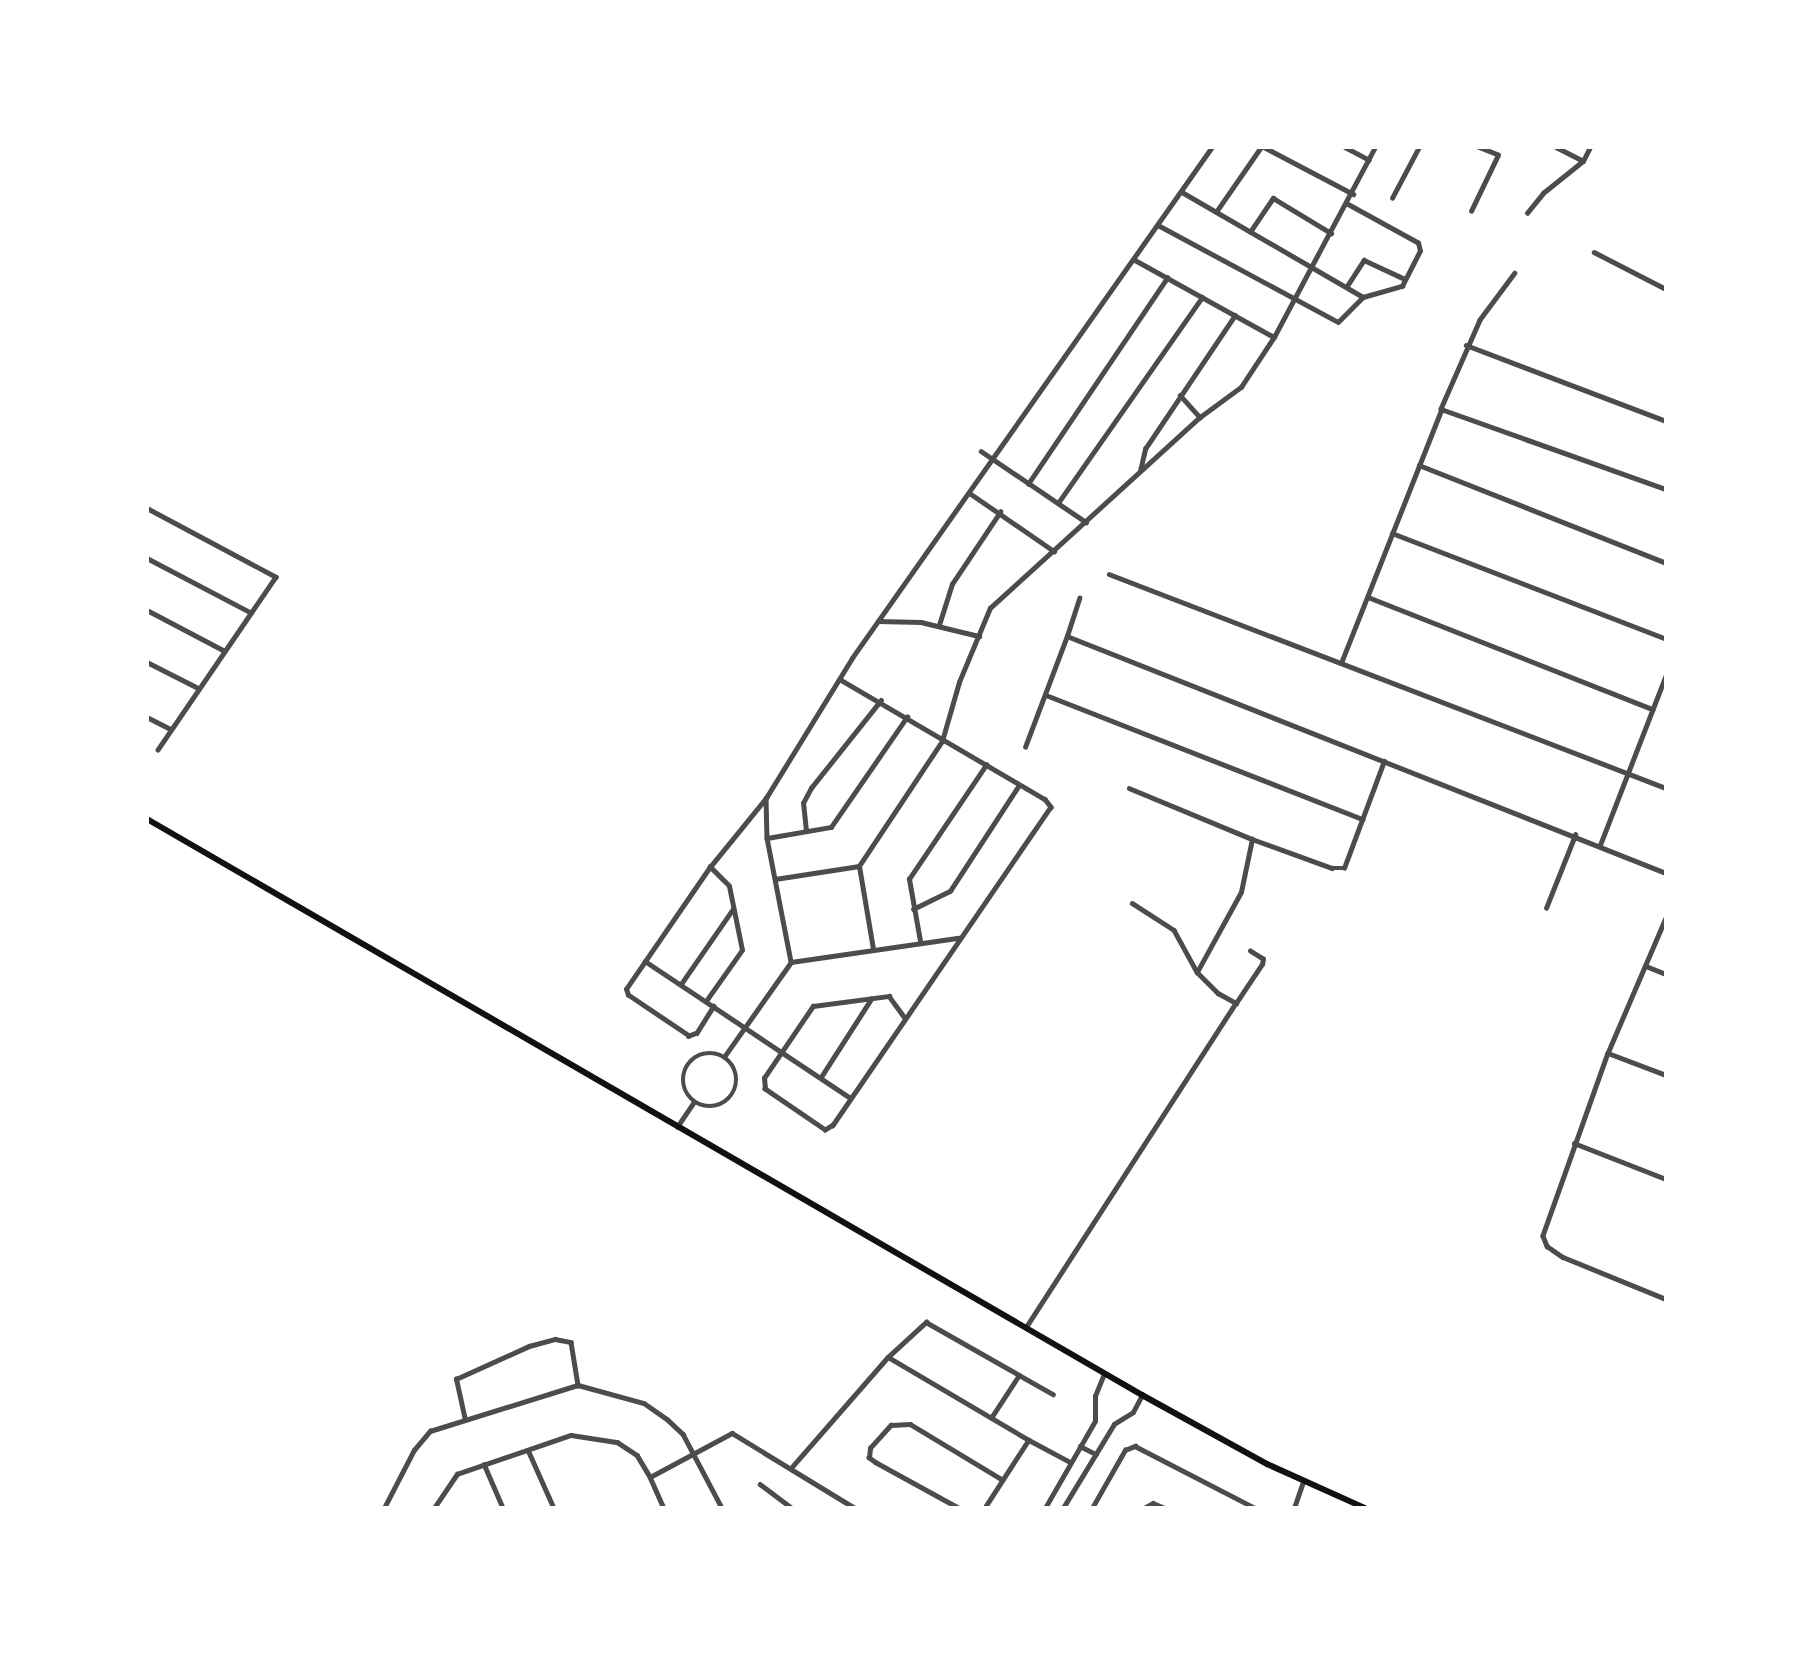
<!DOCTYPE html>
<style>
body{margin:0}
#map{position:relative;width:1813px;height:1655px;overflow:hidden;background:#fff;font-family:"Exo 2",sans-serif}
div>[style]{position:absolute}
.minor>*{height:4.5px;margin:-2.25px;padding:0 2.25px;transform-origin:2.25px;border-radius:2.25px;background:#4c4c4c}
.minor>.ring{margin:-2.25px;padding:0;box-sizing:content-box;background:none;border:4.5px solid #4c4c4c;border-radius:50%}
.primary>*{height:6px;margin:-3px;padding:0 3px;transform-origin:3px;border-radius:3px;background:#111}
span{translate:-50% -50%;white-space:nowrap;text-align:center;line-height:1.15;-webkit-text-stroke:5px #fff;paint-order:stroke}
.frame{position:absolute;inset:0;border:149px solid #fff;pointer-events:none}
</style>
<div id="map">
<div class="minor">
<i style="left:1264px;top:147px;width:101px;rotate:27.8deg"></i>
<i style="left:1345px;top:147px;width:27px;rotate:28deg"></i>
<i style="left:1556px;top:147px;width:30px;rotate:27deg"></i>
<i style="left:1182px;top:192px;width:209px;rotate:30.1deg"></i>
<i style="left:1392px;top:198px;width:58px;rotate:-62.1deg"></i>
<i style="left:1471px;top:211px;width:62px;rotate:-64.3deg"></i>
<i style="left:1498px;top:155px;width:22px;rotate:-158deg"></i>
<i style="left:1216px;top:212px;width:79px;rotate:-55.3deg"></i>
<i style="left:1527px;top:213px;width:26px;rotate:-51deg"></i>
<i style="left:1543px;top:193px;width:51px;rotate:-38.7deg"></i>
<i style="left:1583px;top:161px;width:16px;rotate:-63deg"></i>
<i style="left:1158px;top:225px;width:204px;rotate:28.3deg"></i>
<i style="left:1338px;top:322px;width:35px;rotate:-45deg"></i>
<i style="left:1363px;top:297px;width:41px;rotate:-15.8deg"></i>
<i style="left:1402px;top:286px;width:39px;rotate:-63deg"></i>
<i style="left:1420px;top:251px;width:8px;rotate:-104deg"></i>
<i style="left:1418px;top:243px;width:81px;rotate:-151.2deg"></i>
<i style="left:1250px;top:232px;width:41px;rotate:-55.9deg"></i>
<i style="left:1273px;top:198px;width:68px;rotate:31.1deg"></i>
<i style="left:1594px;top:252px;width:81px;rotate:27.2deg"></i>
<i style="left:1135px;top:260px;width:159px;rotate:29deg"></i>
<i style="left:1515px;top:273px;width:59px;rotate:126.7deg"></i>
<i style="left:1480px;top:320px;width:97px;rotate:113.7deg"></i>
<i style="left:1441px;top:409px;width:239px;rotate:19.6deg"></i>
<i style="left:1347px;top:286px;width:31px;rotate:-57deg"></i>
<i style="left:1364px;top:260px;width:45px;rotate:24.9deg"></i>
<i style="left:1466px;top:345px;width:214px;rotate:20.8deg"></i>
<i style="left:1180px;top:395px;width:30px;rotate:48deg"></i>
<i style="left:981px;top:451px;width:127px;rotate:34.1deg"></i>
<i style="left:1419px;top:465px;width:266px;rotate:21.6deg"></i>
<i style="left:1140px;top:471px;width:23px;rotate:-77deg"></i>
<i style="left:1145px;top:449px;width:161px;rotate:-56.1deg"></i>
<i style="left:1028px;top:484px;width:249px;rotate:-56deg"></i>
<i style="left:971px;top:494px;width:101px;rotate:34.5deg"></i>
<i style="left:1058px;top:503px;width:251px;rotate:-55deg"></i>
<i style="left:147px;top:508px;width:146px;rotate:28.1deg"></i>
<i style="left:276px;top:577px;width:209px;rotate:124.3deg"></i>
<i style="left:1392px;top:533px;width:294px;rotate:21.1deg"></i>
<i style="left:147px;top:558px;width:116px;rotate:27.7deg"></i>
<i style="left:1109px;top:574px;width:597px;rotate:21.02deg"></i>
<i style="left:1368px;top:597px;width:306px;rotate:21.5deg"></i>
<i style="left:147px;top:610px;width:86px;rotate:27.8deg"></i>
<i style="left:878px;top:621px;width:43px;rotate:1.3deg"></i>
<i style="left:921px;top:622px;width:60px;rotate:13.6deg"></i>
<i style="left:939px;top:625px;width:43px;rotate:-72.4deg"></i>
<i style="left:952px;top:584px;width:87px;rotate:-56.3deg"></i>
<i style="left:1067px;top:636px;width:40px;rotate:-72deg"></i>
<i style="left:147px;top:662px;width:57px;rotate:27deg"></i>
<i style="left:1341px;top:663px;width:272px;rotate:-68.4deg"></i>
<i style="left:841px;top:680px;width:236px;rotate:30.3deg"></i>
<i style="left:1045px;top:799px;width:10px;rotate:53deg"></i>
<i style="left:1051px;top:807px;width:386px;rotate:124.4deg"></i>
<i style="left:833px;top:1125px;width:9px;rotate:148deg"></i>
<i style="left:825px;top:1130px;width:73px;rotate:-145.7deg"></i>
<i style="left:765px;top:1089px;width:11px;rotate:-95deg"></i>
<i style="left:764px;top:1078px;width:87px;rotate:-55.8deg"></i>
<i style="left:813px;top:1006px;width:77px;rotate:-7.5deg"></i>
<i style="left:889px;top:996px;width:26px;rotate:54deg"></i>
<i style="left:1046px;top:695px;width:340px;rotate:21.4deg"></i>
<i style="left:147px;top:717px;width:27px;rotate:27deg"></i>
<i style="left:1025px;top:747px;width:119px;rotate:-69.3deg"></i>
<i style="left:1067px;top:636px;width:644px;rotate:21.59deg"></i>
<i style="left:1129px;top:788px;width:133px;rotate:22.5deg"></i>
<i style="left:766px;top:798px;width:40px;rotate:88.6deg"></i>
<i style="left:767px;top:838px;width:126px;rotate:79deg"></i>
<i style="left:806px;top:831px;width:28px;rotate:-96deg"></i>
<i style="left:803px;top:803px;width:17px;rotate:-62deg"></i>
<i style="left:811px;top:788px;width:112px;rotate:-51.5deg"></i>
<i style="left:767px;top:838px;width:65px;rotate:-9.8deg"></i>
<i style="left:831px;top:827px;width:134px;rotate:-55.4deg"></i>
<i style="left:1600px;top:845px;width:182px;rotate:-68.8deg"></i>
<i style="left:775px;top:879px;width:85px;rotate:-8.8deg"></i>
<i style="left:1132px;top:903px;width:50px;rotate:32.7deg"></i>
<i style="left:1174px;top:930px;width:48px;rotate:61.3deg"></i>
<i style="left:1197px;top:972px;width:30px;rotate:45deg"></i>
<i style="left:1218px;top:993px;width:21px;rotate:29deg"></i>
<i style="left:1236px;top:1003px;width:47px;rotate:-56.3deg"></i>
<i style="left:1262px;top:964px;width:5px;rotate:-79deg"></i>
<i style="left:1263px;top:959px;width:15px;rotate:-148deg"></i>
<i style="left:1546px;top:908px;width:79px;rotate:-68.3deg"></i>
<i style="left:913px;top:909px;width:41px;rotate:-25.9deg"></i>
<i style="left:950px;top:891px;width:126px;rotate:-56.9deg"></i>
<i style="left:1666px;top:918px;width:147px;rotate:113.2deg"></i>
<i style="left:1608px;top:1053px;width:194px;rotate:109.6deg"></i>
<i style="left:1543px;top:1236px;width:11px;rotate:68deg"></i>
<i style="left:1547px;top:1246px;width:19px;rotate:35deg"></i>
<i style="left:1563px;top:1257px;width:111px;rotate:22.2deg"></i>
<i style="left:920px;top:941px;width:63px;rotate:-100.1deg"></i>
<i style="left:909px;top:879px;width:138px;rotate:-56deg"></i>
<i style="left:873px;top:949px;width:84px;rotate:-99.6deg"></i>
<i style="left:859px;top:866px;width:150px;rotate:-56.4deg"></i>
<i style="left:942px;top:741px;width:61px;rotate:-73.9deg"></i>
<i style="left:959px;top:682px;width:80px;rotate:-67.3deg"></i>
<i style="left:990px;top:608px;width:284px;rotate:-42.3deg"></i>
<i style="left:1200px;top:417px;width:51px;rotate:-36.2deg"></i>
<i style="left:1241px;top:387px;width:60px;rotate:-56.6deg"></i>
<i style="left:1274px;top:337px;width:215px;rotate:-62deg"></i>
<i style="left:645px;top:961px;width:245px;rotate:33.7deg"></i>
<i style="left:1646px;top:966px;width:22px;rotate:22deg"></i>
<i style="left:1197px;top:972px;width:91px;rotate:-61.2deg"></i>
<i style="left:1241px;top:892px;width:54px;rotate:-78.3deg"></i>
<i style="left:1252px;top:839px;width:85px;rotate:19.9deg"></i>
<i style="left:1332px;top:868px;width:12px"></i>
<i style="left:1344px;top:868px;width:114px;rotate:-69.5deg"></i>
<i style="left:681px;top:984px;width:91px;rotate:-55.3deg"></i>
<i style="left:706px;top:1001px;width:62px;rotate:-54.8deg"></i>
<i style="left:742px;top:950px;width:65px;rotate:-101.5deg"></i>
<i style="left:729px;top:886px;width:27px;rotate:-135deg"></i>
<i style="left:714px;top:1006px;width:32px;rotate:122deg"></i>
<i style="left:697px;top:1033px;width:9px;rotate:159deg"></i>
<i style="left:689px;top:1036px;width:73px;rotate:-146.1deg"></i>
<i style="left:628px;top:995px;width:6px;rotate:-108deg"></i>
<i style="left:626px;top:989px;width:148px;rotate:-55.5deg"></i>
<i style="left:710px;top:867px;width:89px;rotate:-50.9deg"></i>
<i style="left:766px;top:798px;width:164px;rotate:-58.4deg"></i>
<i style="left:852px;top:658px;width:625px;rotate:-54.84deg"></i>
<i style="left:1608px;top:1053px;width:62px;rotate:20.8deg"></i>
<i class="ring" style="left:683px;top:1053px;width:49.5px;height:49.5px"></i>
<i style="left:724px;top:1057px;width:116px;rotate:-54.8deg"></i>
<i style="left:791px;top:962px;width:169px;rotate:-8.2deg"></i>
<i style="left:821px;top:1077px;width:93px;rotate:-57.3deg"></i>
<i style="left:677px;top:1127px;width:30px;rotate:-56deg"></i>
<i style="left:1574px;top:1143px;width:99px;rotate:21.4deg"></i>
<i style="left:1026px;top:1327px;width:386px;rotate:-57.1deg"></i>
<i style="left:888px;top:1357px;width:164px;rotate:30.5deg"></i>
<i style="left:1029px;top:1440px;width:81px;rotate:122.9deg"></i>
<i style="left:991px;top:1418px;width:51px;rotate:-56.9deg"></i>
<i style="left:465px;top:1420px;width:42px;rotate:-102.4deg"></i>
<i style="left:456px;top:1379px;width:80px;rotate:-24.3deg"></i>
<i style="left:529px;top:1346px;width:27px;rotate:-15deg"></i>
<i style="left:555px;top:1339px;width:16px;rotate:11deg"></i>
<i style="left:571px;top:1342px;width:44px;rotate:80.8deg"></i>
<i style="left:1029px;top:1440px;width:47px;rotate:28.2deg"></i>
<i style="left:1080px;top:1446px;width:18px;rotate:27deg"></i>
<i style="left:528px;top:1450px;width:64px;rotate:65.9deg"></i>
<i style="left:484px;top:1464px;width:48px;rotate:66.6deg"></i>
<i style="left:791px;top:1468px;width:147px;rotate:-48.9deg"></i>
<i style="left:888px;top:1357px;width:52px;rotate:-42.6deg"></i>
<i style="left:926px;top:1322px;width:146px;rotate:29.6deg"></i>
<i style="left:650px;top:1477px;width:34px;rotate:66deg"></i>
<i style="left:760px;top:1484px;width:40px;rotate:37deg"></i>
<i style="left:384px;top:1508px;width:65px;rotate:-62.7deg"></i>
<i style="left:414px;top:1450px;width:25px;rotate:-50deg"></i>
<i style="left:430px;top:1431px;width:155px;rotate:-17.3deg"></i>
<i style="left:578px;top:1385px;width:68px;rotate:15.3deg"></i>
<i style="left:644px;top:1403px;width:29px;rotate:35deg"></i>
<i style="left:668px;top:1420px;width:21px;rotate:43deg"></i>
<i style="left:683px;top:1434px;width:84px;rotate:62.2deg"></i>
<i style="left:434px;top:1508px;width:41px;rotate:-55.9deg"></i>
<i style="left:457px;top:1474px;width:120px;rotate:-18.9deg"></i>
<i style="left:571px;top:1435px;width:47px;rotate:8.7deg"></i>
<i style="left:617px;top:1442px;width:24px;rotate:33deg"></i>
<i style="left:637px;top:1455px;width:26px;rotate:59deg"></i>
<i style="left:650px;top:1477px;width:93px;rotate:-28.2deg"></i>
<i style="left:732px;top:1433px;width:144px;rotate:31.4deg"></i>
<i style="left:958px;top:1508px;width:94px;rotate:-151.2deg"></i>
<i style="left:876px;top:1463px;width:9px;rotate:-144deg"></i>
<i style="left:869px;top:1458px;width:10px;rotate:-84deg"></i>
<i style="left:870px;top:1448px;width:31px;rotate:-48deg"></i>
<i style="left:891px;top:1425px;width:19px;rotate:-3deg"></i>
<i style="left:910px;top:1424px;width:106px;rotate:31.1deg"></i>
<i style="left:1045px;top:1508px;width:100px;rotate:-60.1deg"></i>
<i style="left:1095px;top:1421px;width:25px;rotate:-90deg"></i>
<i style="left:1095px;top:1396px;width:24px;rotate:-68deg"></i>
<i style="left:1063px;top:1508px;width:98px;rotate:-58.7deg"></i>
<i style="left:1114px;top:1424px;width:22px;rotate:-32deg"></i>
<i style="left:1133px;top:1412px;width:19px;rotate:-62deg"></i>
<i style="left:1092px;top:1508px;width:67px;rotate:-60.4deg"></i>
<i style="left:1125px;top:1450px;width:11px;rotate:-22deg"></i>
<i style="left:1135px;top:1446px;width:135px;rotate:27.3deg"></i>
<i style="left:1144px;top:1508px;width:10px;rotate:-29deg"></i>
<i style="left:1153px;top:1503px;width:13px;rotate:23deg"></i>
<i style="left:1294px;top:1508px;width:28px;rotate:-71deg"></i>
</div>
<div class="primary">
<i style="left:147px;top:819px;width:1150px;rotate:30.07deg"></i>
<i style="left:1142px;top:1395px;width:143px;rotate:28.9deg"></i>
<i style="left:1267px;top:1464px;width:107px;rotate:24.2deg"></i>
</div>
<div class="frame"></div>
</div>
